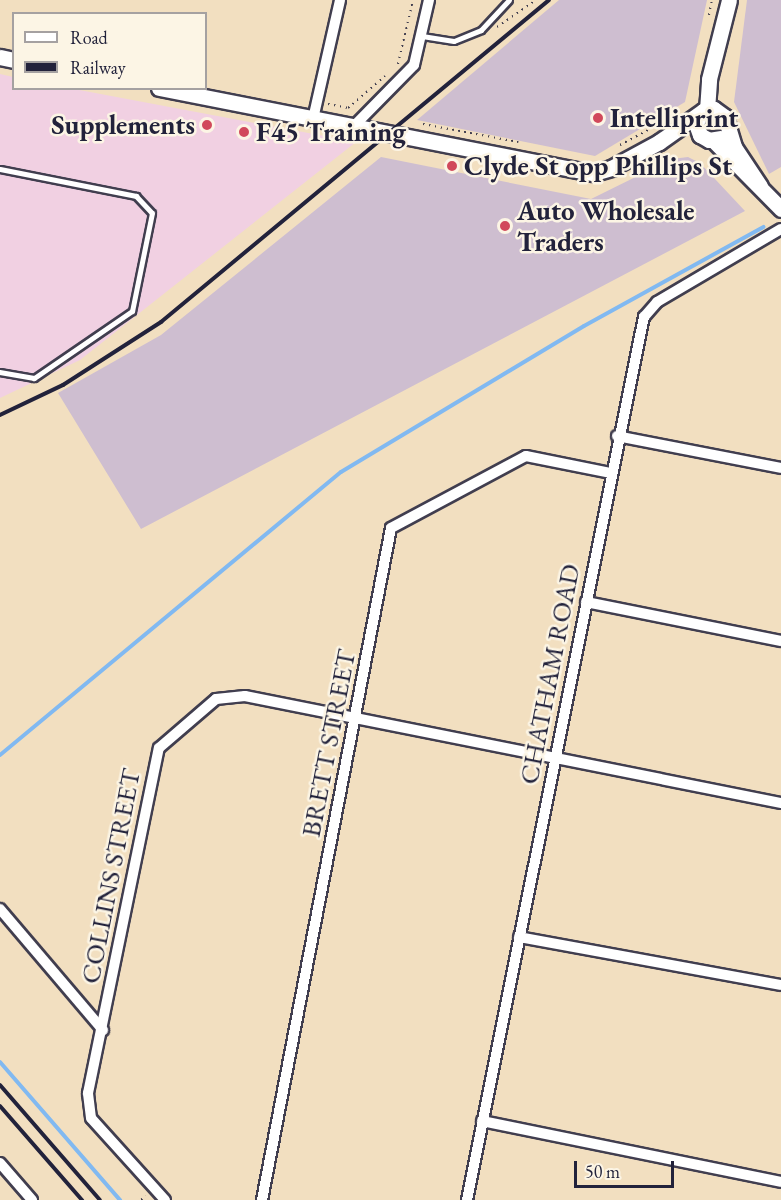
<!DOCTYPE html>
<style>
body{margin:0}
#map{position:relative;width:781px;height:1200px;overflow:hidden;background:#f2dfc0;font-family:"EB Garamond",serif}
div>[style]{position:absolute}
.built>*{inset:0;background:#f1d0e2}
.industrial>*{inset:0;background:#cebed0}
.stream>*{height:4px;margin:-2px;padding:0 2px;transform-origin:2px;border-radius:2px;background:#81b9f1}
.path>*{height:2px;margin-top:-1px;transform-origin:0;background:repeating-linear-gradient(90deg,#413e4f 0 1.5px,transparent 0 6px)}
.roads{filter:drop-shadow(2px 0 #413e4f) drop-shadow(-2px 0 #413e4f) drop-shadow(0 2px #413e4f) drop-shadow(0 -2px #413e4f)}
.lane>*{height:5px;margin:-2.5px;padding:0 2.5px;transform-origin:2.5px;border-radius:2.5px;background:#fff}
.street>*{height:10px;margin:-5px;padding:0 5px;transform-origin:5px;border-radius:5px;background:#fff}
.secondary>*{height:15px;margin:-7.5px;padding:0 7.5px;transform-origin:7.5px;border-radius:7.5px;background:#fff}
.rail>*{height:4px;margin:-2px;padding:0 2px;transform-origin:2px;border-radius:2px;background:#22223b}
.dots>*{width:16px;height:16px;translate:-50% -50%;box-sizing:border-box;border:3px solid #fcf5e5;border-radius:50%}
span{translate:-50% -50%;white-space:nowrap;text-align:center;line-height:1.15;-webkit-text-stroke:5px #fcf5e5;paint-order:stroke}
.poi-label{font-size:27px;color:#22223b;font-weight:700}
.left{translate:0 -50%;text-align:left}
.right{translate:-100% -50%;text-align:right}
.street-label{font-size:27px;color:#22223b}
.legend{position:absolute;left:12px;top:12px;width:195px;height:78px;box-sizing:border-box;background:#fcf5e5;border:2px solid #a5a1a1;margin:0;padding:8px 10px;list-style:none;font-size:18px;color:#22223b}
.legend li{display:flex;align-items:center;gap:12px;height:30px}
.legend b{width:30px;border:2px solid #a5a1a1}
.scale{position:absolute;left:574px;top:1161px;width:100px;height:27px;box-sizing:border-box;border:3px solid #22223b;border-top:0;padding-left:8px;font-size:18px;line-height:21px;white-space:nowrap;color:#22223b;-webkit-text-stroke:4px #fcf5e5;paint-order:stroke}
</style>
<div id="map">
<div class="built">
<i style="clip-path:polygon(0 74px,13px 77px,14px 88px,74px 89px,356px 142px,80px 360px,0 398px)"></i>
</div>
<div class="industrial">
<i style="clip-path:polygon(559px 0,707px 0,685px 102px,595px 156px,417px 120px)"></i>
<i style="clip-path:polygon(747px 0,781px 0,781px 167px,769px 174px,734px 102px)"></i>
<i style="clip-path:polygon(381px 157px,591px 199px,672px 159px,688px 157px,700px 163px,745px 211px,141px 529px,58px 393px,161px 335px)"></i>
</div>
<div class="stream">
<i style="left:0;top:755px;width:443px;rotate:-39.7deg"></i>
<i style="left:341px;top:472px;width:283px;rotate:-31deg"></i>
<i style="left:584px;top:326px;width:205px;rotate:-28.9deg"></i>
<i style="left:0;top:1062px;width:183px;rotate:49deg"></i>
</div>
<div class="path">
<i style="left:709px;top:15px;width:15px;rotate:-79deg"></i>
<i style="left:497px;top:27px;width:47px;rotate:-34.7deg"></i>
<i style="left:398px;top:64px;width:66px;rotate:-76.8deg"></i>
<i style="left:328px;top:104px;width:20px;rotate:11deg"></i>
<i style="left:348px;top:108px;width:49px;rotate:-40.9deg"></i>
<i style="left:423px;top:124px;width:97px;rotate:10.7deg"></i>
<i style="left:620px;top:145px;width:40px;rotate:-28deg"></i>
<i style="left:141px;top:1200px;width:6px;rotate:-45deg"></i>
</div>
<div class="roads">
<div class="lane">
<i style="left:422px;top:36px;width:32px;rotate:9deg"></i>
<i style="left:454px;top:41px;width:29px;rotate:-22deg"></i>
<i style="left:481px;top:30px;width:41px;rotate:-47deg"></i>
<i style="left:0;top:169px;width:139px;rotate:11.2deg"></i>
<i style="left:136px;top:196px;width:23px;rotate:47deg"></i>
<i style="left:152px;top:213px;width:100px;rotate:101.5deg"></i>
<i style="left:132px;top:311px;width:119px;rotate:145.6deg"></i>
<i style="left:34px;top:378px;width:35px;rotate:-170deg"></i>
</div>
<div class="street">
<i style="left:313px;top:119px;width:122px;rotate:-77.2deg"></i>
<i style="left:353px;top:127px;width:87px;rotate:-45.5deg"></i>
<i style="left:414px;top:65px;width:67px;rotate:-77deg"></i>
<i style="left:617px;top:436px;width:167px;rotate:11deg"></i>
<i style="left:586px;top:602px;width:199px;rotate:11.3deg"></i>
<i style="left:0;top:909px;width:159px;rotate:49.6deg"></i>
<i style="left:519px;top:937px;width:266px;rotate:10.4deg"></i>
<i style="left:482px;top:1121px;width:305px;rotate:11.5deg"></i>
<i style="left:0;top:1163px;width:49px;rotate:49.1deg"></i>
<i style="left:165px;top:1200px;width:110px;rotate:-132.1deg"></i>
<i style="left:91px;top:1118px;width:25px;rotate:-97deg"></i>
<i style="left:88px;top:1093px;width:352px;rotate:-78.4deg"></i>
<i style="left:159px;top:748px;width:75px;rotate:-40.7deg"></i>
<i style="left:216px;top:699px;width:29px;rotate:-6deg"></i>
<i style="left:245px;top:696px;width:547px;rotate:11.29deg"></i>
<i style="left:262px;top:1200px;width:684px;rotate:-79.13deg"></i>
<i style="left:391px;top:528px;width:153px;rotate:-28.1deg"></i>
<i style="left:526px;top:456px;width:87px;rotate:11.3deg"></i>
<i style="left:467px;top:1200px;width:901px;rotate:-78.67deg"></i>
<i style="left:644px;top:317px;width:20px;rotate:-49deg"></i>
<i style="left:657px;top:302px;width:144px;rotate:-30.5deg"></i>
</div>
<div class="secondary">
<i style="left:0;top:57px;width:14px;rotate:12deg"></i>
<i style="left:159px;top:88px;width:443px;rotate:11.1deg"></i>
<i style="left:594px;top:173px;width:18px;rotate:-16deg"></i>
<i style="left:611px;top:168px;width:55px;rotate:-28.4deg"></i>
<i style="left:659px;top:142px;width:54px;rotate:-35.2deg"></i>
<i style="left:703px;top:111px;width:11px;rotate:-10deg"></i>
<i style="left:714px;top:109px;width:14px;rotate:36deg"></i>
<i style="left:725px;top:117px;width:31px;rotate:73deg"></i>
<i style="left:734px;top:147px;width:47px;rotate:56.3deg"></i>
<i style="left:707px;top:110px;width:31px;rotate:-86deg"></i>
<i style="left:709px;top:79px;width:81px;rotate:-75.8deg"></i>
<i style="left:700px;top:114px;width:11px;rotate:112deg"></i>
<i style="left:696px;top:124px;width:12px;rotate:70deg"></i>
<i style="left:700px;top:135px;width:10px;rotate:29deg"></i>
<i style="left:709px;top:140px;width:11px;rotate:-10deg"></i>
<i style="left:713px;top:140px;width:97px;rotate:45.4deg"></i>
</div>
</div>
<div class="rail">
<i style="left:0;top:415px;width:70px;rotate:-25.5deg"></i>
<i style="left:63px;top:385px;width:117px;rotate:-32.7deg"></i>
<i style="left:161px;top:322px;width:504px;rotate:-39.69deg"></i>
<i style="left:0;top:1085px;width:152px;rotate:49deg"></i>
<i style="left:0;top:1106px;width:125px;rotate:48.9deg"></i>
</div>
<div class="dots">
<i style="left:598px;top:118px;background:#d1495b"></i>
<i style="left:207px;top:125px;background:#d1495b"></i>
<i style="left:244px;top:132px;background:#d1495b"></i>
<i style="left:452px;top:166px;background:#d1495b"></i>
<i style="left:505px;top:226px;background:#d1495b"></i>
</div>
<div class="poi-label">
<span class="left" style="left:610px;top:118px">Intelliprint</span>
<span class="right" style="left:195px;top:125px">Supplements</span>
<span class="left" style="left:256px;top:132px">F45 Training</span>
<span class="left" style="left:464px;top:166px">Clyde St opp Phillips St</span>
<span class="left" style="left:517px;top:226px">Auto Wholesale<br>Traders</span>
</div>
<div class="street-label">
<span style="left:549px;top:674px;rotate:-79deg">CHATHAM ROAD</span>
<span style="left:328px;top:743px;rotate:-79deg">BRETT STREET</span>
<span style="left:110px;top:876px;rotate:-79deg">COLLINS STREET</span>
</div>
<ul class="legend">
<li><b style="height:8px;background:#fff"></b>Road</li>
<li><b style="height:8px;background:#22223b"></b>Railway</li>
</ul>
<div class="scale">50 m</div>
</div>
